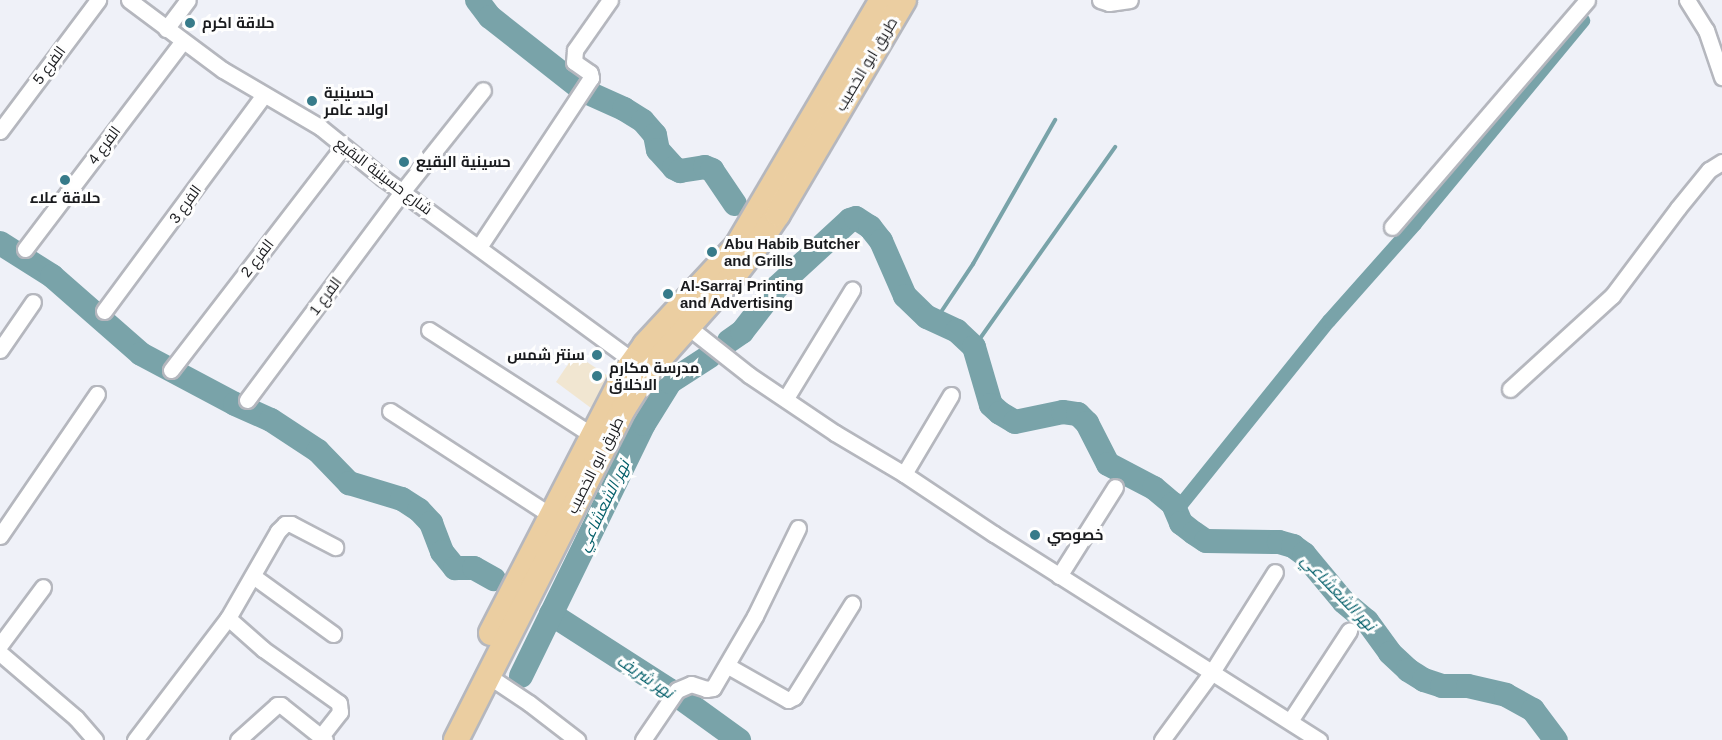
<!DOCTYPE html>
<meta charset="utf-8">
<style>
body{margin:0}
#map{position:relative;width:1722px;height:740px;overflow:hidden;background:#eff1f8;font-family:Arial,Cairo,sans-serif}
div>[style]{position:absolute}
.education>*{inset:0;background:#f1e6d1}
.stream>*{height:4px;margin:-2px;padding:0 2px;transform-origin:2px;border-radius:2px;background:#79a3a9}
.canal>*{height:14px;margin:-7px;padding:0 7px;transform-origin:7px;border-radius:7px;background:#79a3a9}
.river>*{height:24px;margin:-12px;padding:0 12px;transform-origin:12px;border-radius:12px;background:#79a3a9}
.roads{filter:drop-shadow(2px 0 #b5b7be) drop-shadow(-2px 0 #b5b7be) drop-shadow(0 2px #b5b7be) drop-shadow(0 -2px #b5b7be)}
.street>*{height:15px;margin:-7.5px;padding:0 7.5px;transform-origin:7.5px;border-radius:7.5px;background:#fff}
.primary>*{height:24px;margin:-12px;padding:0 12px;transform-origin:12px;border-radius:12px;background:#ebcea1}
.dots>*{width:16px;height:16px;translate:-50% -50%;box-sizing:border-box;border:3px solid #fefefe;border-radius:50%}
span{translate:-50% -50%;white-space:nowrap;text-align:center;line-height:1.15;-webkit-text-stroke:6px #fefefe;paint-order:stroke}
.poi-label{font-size:15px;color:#191a1d;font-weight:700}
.left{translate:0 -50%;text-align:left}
.right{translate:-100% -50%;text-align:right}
.street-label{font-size:15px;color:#191a1d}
.water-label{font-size:16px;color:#005d68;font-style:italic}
</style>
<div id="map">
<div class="education">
<i style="clip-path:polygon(575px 354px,608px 376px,591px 408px,556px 382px)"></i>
</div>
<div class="stream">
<i style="left:935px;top:321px;width:69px;rotate:-56.3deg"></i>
<i style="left:973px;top:264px;width:166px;rotate:-60.3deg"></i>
<i style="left:974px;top:347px;width:245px;rotate:-54.8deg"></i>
</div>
<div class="canal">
<i style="left:1176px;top:511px;width:244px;rotate:-51.2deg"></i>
<i style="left:1329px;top:321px;width:130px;rotate:-48.4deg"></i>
<i style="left:1415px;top:224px;width:264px;rotate:-50.4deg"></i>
</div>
<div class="river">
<i style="left:477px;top:0;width:21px;rotate:53deg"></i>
<i style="left:490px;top:17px;width:120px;rotate:38.2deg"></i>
<i style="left:584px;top:91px;width:44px;rotate:24.2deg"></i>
<i style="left:624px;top:109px;width:22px;rotate:32deg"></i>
<i style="left:643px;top:121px;width:18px;rotate:49deg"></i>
<i style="left:655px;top:135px;width:15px;rotate:79deg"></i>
<i style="left:658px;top:150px;width:24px;rotate:48deg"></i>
<i style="left:674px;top:168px;width:7px;rotate:27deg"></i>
<i style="left:680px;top:171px;width:25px;rotate:-9deg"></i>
<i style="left:705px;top:167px;width:8px;rotate:23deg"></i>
<i style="left:712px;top:170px;width:41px;rotate:55.9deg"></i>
<i style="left:0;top:243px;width:62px;rotate:32.4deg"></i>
<i style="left:52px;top:276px;width:118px;rotate:41.2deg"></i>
<i style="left:141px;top:354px;width:106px;rotate:28deg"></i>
<i style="left:235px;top:404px;width:39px;rotate:24deg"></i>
<i style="left:271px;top:420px;width:56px;rotate:33.4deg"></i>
<i style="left:318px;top:451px;width:45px;rotate:45.9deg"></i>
<i style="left:349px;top:483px;width:55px;rotate:16.8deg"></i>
<i style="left:402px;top:499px;width:20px;rotate:33deg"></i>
<i style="left:419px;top:510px;width:18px;rotate:47deg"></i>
<i style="left:431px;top:523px;width:31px;rotate:69deg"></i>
<i style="left:442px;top:552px;width:21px;rotate:51deg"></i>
<i style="left:455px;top:568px;width:19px"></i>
<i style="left:474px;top:568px;width:23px;rotate:29deg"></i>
<i style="left:729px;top:341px;width:16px;rotate:-35deg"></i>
<i style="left:742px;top:332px;width:56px;rotate:-52.3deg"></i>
<i style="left:776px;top:288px;width:100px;rotate:-42.6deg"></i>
<i style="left:850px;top:220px;width:6px;rotate:-18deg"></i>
<i style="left:856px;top:218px;width:17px;rotate:33deg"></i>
<i style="left:870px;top:227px;width:18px;rotate:52deg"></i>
<i style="left:881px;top:241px;width:60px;rotate:66.4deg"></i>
<i style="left:905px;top:296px;width:30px;rotate:44deg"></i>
<i style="left:927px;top:317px;width:33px;rotate:25deg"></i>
<i style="left:957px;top:331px;width:23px;rotate:43deg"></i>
<i style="left:974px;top:347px;width:60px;rotate:73.7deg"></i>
<i style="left:991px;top:405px;width:12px;rotate:42deg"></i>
<i style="left:1000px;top:413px;width:17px;rotate:31deg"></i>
<i style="left:1015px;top:422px;width:49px;rotate:-11.8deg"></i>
<i style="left:1063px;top:412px;width:15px;rotate:8deg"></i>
<i style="left:1078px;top:414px;width:13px;rotate:45deg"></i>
<i style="left:1087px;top:423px;width:46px;rotate:62.9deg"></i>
<i style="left:1108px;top:464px;width:52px;rotate:27.6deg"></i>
<i style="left:1154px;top:488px;width:25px;rotate:40deg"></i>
<i style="left:1173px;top:504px;width:21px;rotate:67deg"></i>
<i style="left:1181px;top:523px;width:16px;rotate:38deg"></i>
<i style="left:1194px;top:533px;width:14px;rotate:34deg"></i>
<i style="left:1206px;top:541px;width:73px;rotate:0.8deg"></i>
<i style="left:1279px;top:542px;width:15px;rotate:16deg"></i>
<i style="left:1293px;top:546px;width:14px;rotate:36deg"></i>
<i style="left:1304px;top:554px;width:62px;rotate:50.2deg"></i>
<i style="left:1344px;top:602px;width:30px;rotate:40deg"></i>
<i style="left:1367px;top:621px;width:39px;rotate:54deg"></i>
<i style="left:1390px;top:653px;width:25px;rotate:43deg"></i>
<i style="left:1408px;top:670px;width:19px;rotate:32deg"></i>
<i style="left:1424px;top:680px;width:19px;rotate:18deg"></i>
<i style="left:1442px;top:686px;width:26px"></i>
<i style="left:1468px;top:686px;width:39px;rotate:13deg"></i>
<i style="left:1506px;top:695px;width:31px;rotate:29deg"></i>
<i style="left:1533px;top:710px;width:38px;rotate:53deg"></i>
<i style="left:551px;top:614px;width:143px;rotate:32.7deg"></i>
<i style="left:671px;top:691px;width:84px;rotate:35.8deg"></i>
<i style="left:521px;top:676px;width:280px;rotate:-64deg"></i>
<i style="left:644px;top:424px;width:49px;rotate:-58.2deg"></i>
<i style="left:670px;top:382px;width:48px;rotate:-33deg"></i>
</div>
<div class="roads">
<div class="street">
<i style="left:129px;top:0;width:117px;rotate:36.7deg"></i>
<i style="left:223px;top:70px;width:113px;rotate:30.4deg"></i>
<i style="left:320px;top:127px;width:81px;rotate:39deg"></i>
<i style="left:383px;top:178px;width:310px;rotate:36.2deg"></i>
<i style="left:1100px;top:0;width:9px;rotate:18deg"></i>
<i style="left:1109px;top:3px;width:21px;rotate:-8deg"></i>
<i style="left:1687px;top:0;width:36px;rotate:58deg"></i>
<i style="left:1706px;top:30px;width:50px;rotate:71.2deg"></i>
<i style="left:166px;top:29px;width:36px;rotate:-53deg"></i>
<i style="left:0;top:131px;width:164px;rotate:-53.2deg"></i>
<i style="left:1392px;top:227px;width:299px;rotate:-49.3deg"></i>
<i style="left:479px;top:247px;width:203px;rotate:-56.5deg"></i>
<i style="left:591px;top:78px;width:5px;rotate:-101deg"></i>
<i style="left:590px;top:73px;width:19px;rotate:-145deg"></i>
<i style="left:574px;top:62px;width:12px;rotate:-85deg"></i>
<i style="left:575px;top:50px;width:61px;rotate:-55deg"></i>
<i style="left:25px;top:249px;width:261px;rotate:-52.8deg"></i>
<i style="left:104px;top:311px;width:269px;rotate:-53.5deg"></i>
<i style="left:687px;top:326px;width:79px;rotate:38.3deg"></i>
<i style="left:749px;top:375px;width:104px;rotate:34deg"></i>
<i style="left:835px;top:433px;width:80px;rotate:30.7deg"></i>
<i style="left:904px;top:474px;width:108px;rotate:33.7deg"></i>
<i style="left:994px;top:534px;width:385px;rotate:32.4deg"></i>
<i style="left:429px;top:330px;width:194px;rotate:32.8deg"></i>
<i style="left:0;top:350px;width:58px;rotate:-55.5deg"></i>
<i style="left:171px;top:370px;width:282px;rotate:-52.4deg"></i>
<i style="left:1510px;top:389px;width:138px;rotate:-42.4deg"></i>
<i style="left:1612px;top:296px;width:110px;rotate:-53.1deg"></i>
<i style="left:1678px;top:208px;width:49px;rotate:-50.8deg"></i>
<i style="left:1709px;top:170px;width:15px;rotate:-32deg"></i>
<i style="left:786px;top:398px;width:127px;rotate:-58.6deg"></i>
<i style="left:247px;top:400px;width:259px;rotate:-53.3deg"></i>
<i style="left:402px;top:192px;width:130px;rotate:-51.5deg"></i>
<i style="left:390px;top:411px;width:191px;rotate:33deg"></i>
<i style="left:904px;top:474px;width:92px;rotate:-59.3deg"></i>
<i style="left:0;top:536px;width:172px;rotate:-55.7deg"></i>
<i style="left:253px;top:576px;width:99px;rotate:35.9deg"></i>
<i style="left:1059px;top:576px;width:105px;rotate:-57.8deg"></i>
<i style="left:228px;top:618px;width:47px;rotate:41.5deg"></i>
<i style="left:263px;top:649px;width:93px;rotate:35.4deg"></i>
<i style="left:339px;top:703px;width:9px;rotate:84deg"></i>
<i style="left:340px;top:712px;width:31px;rotate:128deg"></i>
<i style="left:0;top:645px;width:72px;rotate:-53.4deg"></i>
<i style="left:0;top:653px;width:100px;rotate:40.5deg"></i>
<i style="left:76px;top:718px;width:29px;rotate:49deg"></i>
<i style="left:728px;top:666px;width:69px;rotate:29.5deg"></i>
<i style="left:788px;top:700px;width:7px;rotate:-27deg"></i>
<i style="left:794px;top:697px;width:110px;rotate:-58.1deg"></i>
<i style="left:487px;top:675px;width:50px;rotate:33.7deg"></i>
<i style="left:529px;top:703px;width:61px;rotate:37.6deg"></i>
<i style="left:1290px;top:721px;width:108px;rotate:-56.8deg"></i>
<i style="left:135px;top:740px;width:153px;rotate:-52.7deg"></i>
<i style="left:228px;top:618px;width:100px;rotate:-60.1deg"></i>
<i style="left:278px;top:531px;width:10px;rotate:-45deg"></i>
<i style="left:285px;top:524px;width:6px"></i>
<i style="left:291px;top:524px;width:50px;rotate:27.6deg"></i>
<i style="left:238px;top:740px;width:52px;rotate:-41.9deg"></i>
<i style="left:277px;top:705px;width:4px"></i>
<i style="left:281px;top:705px;width:56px;rotate:38.5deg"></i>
<i style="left:643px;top:740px;width:60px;rotate:-55.8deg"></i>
<i style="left:677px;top:690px;width:15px;rotate:-23deg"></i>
<i style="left:691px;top:684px;width:16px;rotate:18deg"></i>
<i style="left:706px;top:689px;width:7px;rotate:-8deg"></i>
<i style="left:713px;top:688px;width:83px;rotate:-59.7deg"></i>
<i style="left:755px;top:616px;width:98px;rotate:-64deg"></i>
<i style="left:1162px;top:740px;width:84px;rotate:-53.7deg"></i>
<i style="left:1212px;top:672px;width:118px;rotate:-57.8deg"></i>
</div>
<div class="primary">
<i style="left:491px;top:633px;width:292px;rotate:-62.7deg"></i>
<i style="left:625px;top:373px;width:34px;rotate:-54deg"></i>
<i style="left:645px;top:345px;width:135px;rotate:-47.1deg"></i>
<i style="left:737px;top:246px;width:286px;rotate:-59.5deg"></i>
<i style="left:456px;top:740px;width:372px;rotate:-63.2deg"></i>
<i style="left:624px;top:408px;width:38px;rotate:-58deg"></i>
<i style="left:644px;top:376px;width:137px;rotate:-48.3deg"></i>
<i style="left:735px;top:274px;width:29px;rotate:-52deg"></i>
<i style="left:753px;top:251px;width:45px;rotate:-56deg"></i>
<i style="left:778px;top:214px;width:248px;rotate:-59.5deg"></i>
</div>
</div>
<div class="dots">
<i style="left:190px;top:23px;background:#377b8a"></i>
<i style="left:312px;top:101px;background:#377b8a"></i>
<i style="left:404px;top:162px;background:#377b8a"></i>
<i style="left:65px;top:180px;background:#377b8a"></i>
<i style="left:712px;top:252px;background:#377b8a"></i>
<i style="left:668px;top:294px;background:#377b8a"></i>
<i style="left:597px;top:355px;background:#377b8a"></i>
<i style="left:597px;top:376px;background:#377b8a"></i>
<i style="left:1035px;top:535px;background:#377b8a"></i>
</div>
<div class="poi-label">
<span class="left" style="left:202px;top:23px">حلاقة اكرم</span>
<span class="left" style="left:324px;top:101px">حسينية<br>اولاد عامر</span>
<span class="left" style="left:416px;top:162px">حسينية البقيع</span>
<span style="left:65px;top:198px">حلاقة علاء</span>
<span class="left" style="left:724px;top:252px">Abu Habib Butcher<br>and Grills</span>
<span class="left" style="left:680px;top:294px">Al-Sarraj Printing<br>and Advertising</span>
<span class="right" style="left:585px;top:355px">سنتر شمس</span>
<span class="left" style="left:609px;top:376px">مدرسة مكارم<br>الاخلاق</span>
<span class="left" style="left:1047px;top:535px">خصوصي</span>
</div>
<div class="street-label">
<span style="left:866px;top:64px;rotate:-59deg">طريق ابو الخصيب</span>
<span style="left:49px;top:65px;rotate:-53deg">الفرع 5</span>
<span style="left:104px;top:145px;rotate:-53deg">الفرع 4</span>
<span style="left:384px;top:176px;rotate:37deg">شارع حسينية البقيع</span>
<span style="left:185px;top:204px;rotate:-54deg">الفرع 3</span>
<span style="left:257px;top:258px;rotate:-52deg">الفرع 2</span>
<span style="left:325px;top:296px;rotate:-53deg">الفرع 1</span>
<span style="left:595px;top:465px;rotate:-63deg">طريق ابو الخصيب</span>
</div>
<div class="water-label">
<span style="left:604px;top:506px;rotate:-64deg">نهر الشعشاعي</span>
<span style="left:1338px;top:593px;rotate:46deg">نهر الشعشاعي</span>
<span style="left:645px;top:677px;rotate:34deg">نهر شريف</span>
</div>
</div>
